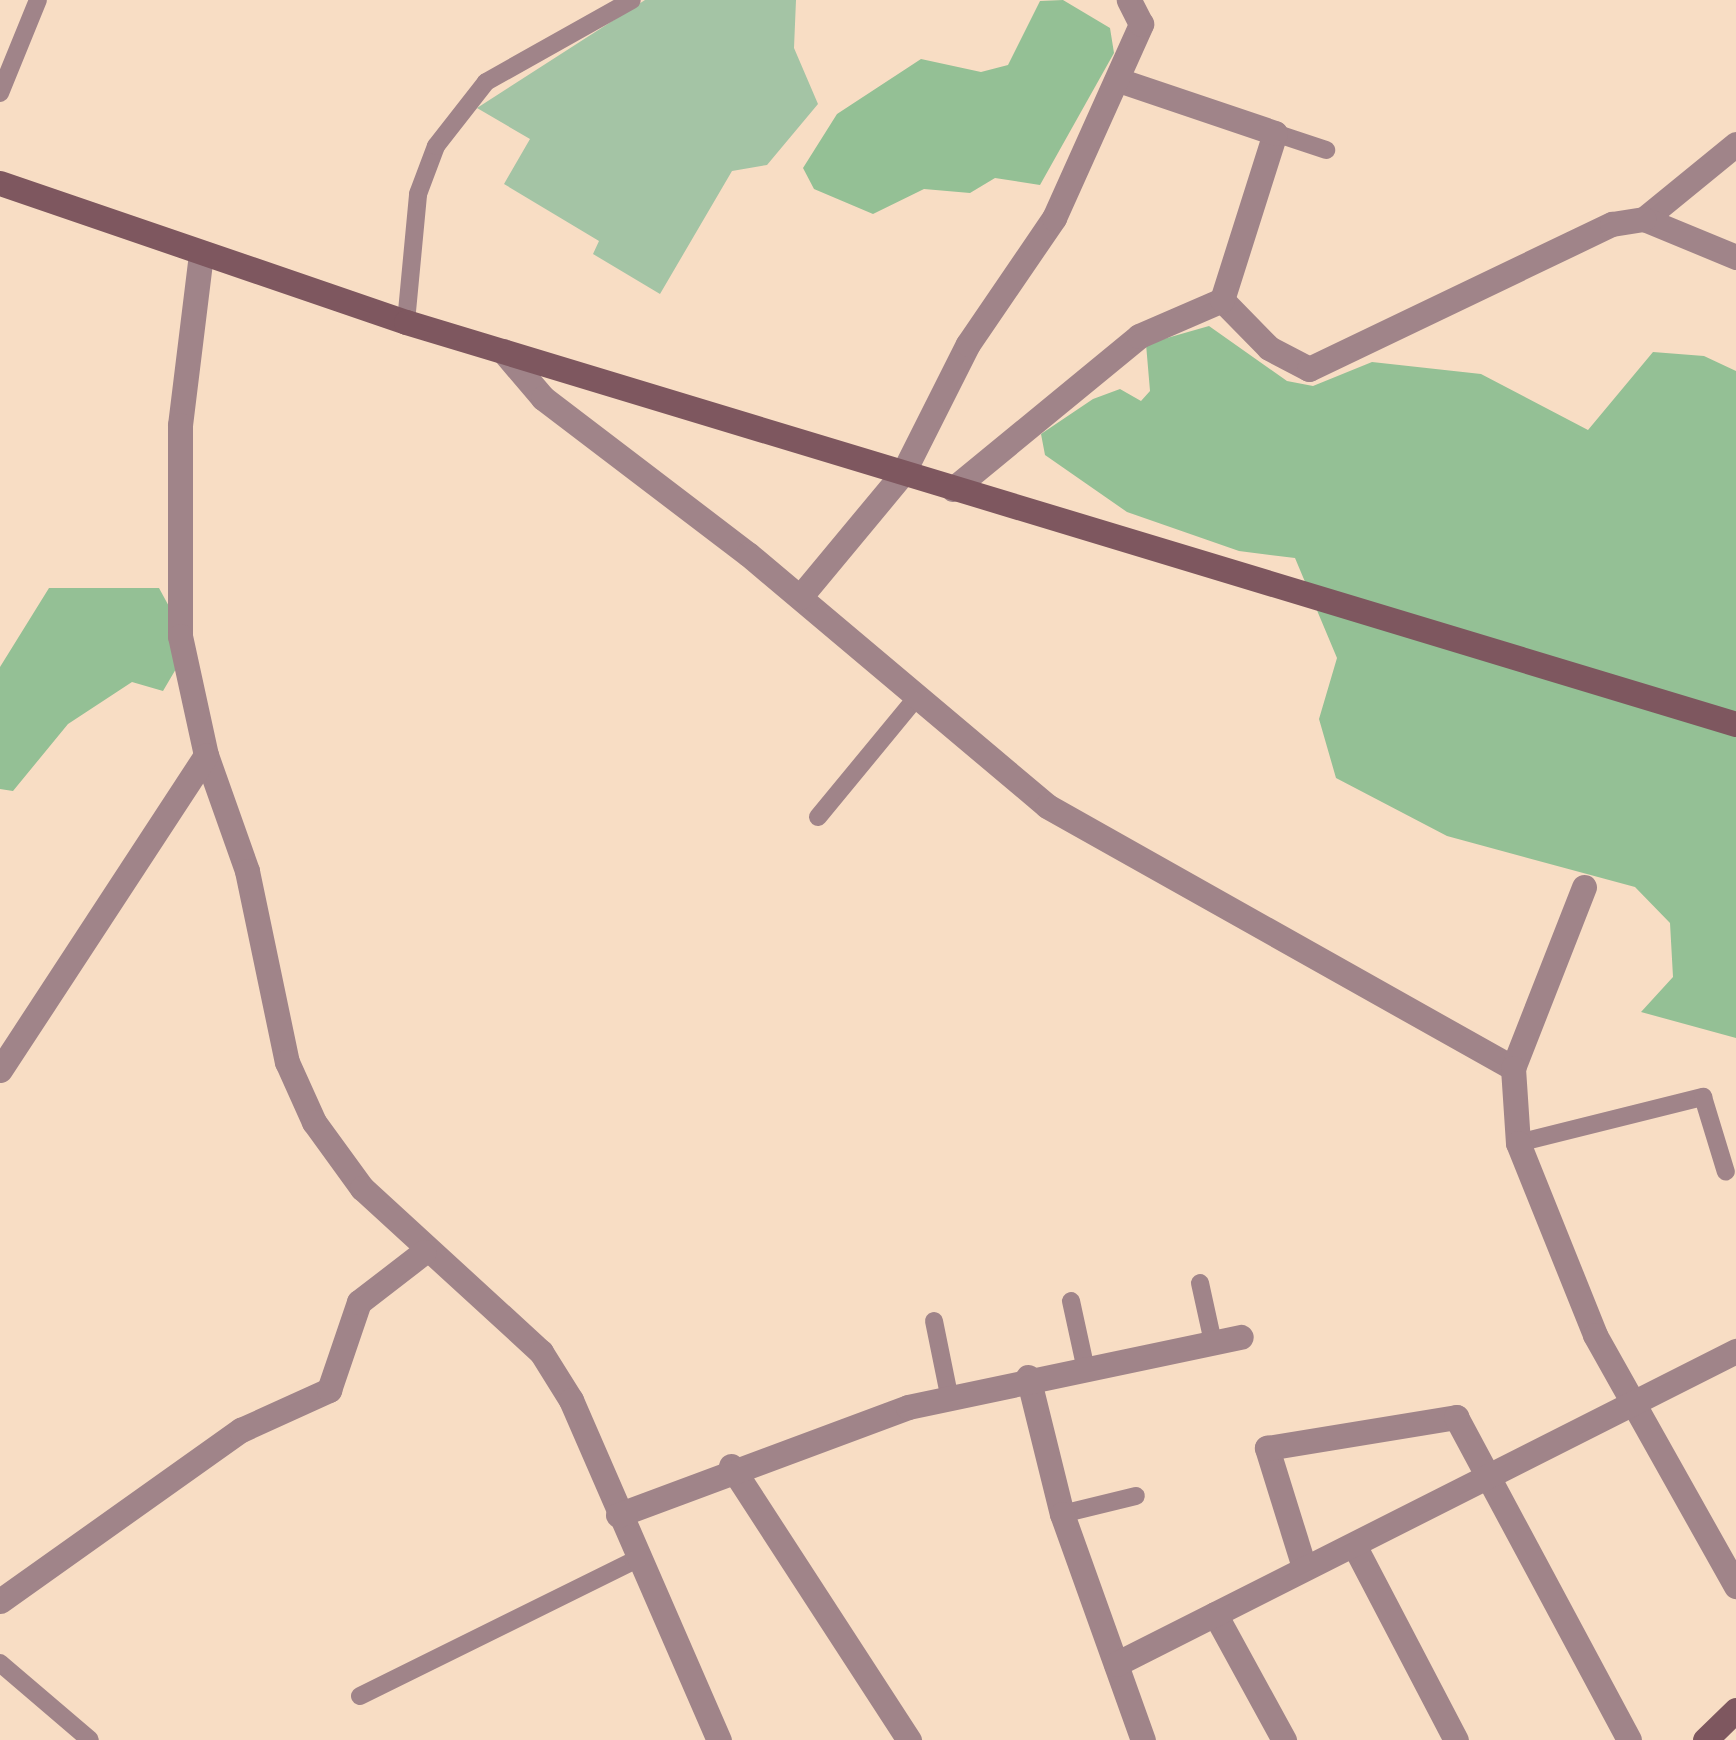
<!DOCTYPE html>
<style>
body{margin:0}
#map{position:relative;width:1736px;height:1740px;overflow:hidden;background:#f8ddc4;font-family:Manrope,sans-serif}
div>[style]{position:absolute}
.green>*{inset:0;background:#a4c4a5}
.forest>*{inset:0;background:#94c095}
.lane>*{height:18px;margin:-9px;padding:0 9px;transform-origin:9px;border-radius:9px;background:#a08489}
.street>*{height:25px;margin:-12.5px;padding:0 12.5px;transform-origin:12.5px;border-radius:12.5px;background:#a08489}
.secondary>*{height:25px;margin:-12.5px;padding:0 12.5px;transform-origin:12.5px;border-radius:12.5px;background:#7e575f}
span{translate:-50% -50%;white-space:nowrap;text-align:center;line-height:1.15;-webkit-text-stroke:8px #f8ddc4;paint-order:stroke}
</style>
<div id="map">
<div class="green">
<i style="clip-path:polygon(645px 0,796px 0,794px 48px,818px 104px,767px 165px,732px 171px,660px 294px,593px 254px,599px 241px,504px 184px,530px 139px,477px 108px)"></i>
</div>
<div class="forest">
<i style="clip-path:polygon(1063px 0,1110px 28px,1114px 53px,1040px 185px,995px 178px,970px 193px,924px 189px,873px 214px,814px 189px,803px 168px,837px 114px,921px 59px,981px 72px,1008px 65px,1040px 1px)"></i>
<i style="clip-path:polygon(1209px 326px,1287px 381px,1313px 386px,1372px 362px,1481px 374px,1588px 430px,1653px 352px,1704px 356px,1736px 371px,1736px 1038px,1641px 1012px,1673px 977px,1670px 923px,1635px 887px,1447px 836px,1336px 778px,1319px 719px,1337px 658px,1295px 558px,1239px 551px,1127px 512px,1045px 455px,1041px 434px,1093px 399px,1120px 389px,1141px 401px,1150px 391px,1146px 344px)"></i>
<i style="clip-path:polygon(49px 588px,159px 588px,190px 645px,163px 691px,132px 682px,68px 724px,13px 791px,0 789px,0 667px)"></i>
</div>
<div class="lane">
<i style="left:0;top:93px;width:100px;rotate:-67.8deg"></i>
<i style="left:1275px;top:133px;width:54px;rotate:18.4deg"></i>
<i style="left:406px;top:322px;width:129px;rotate:-84.6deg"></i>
<i style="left:418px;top:194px;width:51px;rotate:-69.4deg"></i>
<i style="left:436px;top:146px;width:81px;rotate:-52deg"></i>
<i style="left:486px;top:82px;width:167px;rotate:-29.3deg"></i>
<i style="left:818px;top:817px;width:156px;rotate:-50.5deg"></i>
<i style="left:1518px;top:1143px;width:191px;rotate:-14deg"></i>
<i style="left:1703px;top:1097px;width:78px;rotate:73deg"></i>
<i style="left:1200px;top:1283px;width:60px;rotate:77.6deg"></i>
<i style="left:1071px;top:1301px;width:66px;rotate:77.7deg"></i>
<i style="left:934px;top:1321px;width:76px;rotate:78.5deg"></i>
<i style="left:1062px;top:1514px;width:76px;rotate:-13.7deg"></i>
<i style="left:0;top:1663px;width:118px;rotate:40.5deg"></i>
<i style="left:360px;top:1696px;width:309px;rotate:-26.3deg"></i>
</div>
<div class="street">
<i style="left:1736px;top:144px;width:119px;rotate:140.8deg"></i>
<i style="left:1644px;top:219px;width:100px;rotate:22.4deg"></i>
<i style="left:201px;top:254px;width:172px;rotate:97deg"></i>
<i style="left:180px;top:425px;width:211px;rotate:90deg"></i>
<i style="left:180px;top:636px;width:122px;rotate:77.7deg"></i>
<i style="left:206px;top:755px;width:123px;rotate:70.5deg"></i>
<i style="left:247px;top:871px;width:195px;rotate:78.2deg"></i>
<i style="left:287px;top:1062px;width:66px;rotate:65.8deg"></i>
<i style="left:314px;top:1122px;width:82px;rotate:54deg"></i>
<i style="left:362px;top:1188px;width:243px;rotate:42.5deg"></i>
<i style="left:541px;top:1352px;width:57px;rotate:58deg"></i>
<i style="left:571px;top:1400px;width:371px;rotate:66.5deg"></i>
<i style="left:1222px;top:300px;width:67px;rotate:45.6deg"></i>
<i style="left:1269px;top:348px;width:45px;rotate:27.7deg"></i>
<i style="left:1309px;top:369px;width:336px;rotate:-25.6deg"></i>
<i style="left:1612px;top:224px;width:32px;rotate:-9deg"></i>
<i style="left:503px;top:351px;width:62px;rotate:49.6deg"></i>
<i style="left:543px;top:398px;width:258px;rotate:37.3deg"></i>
<i style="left:748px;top:554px;width:391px;rotate:40.1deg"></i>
<i style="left:1047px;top:806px;width:535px;rotate:29.35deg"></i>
<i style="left:953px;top:489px;width:241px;rotate:-39.4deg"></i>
<i style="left:1139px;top:336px;width:90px;rotate:-23.4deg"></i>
<i style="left:1222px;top:300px;width:175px;rotate:-72.4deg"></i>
<i style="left:1275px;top:133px;width:163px;rotate:-161.3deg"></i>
<i style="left:800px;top:597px;width:161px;rotate:-50.3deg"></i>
<i style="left:903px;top:473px;width:144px;rotate:-63.3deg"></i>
<i style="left:968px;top:344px;width:153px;rotate:-55.7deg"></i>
<i style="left:1054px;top:218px;width:213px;rotate:-65.8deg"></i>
<i style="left:1141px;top:24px;width:27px;rotate:-117deg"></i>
<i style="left:1584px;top:887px;width:194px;rotate:111.4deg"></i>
<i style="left:1513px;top:1068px;width:75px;rotate:86.2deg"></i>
<i style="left:1518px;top:1143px;width:207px;rotate:68.1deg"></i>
<i style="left:1595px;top:1335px;width:288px;rotate:60.7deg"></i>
<i style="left:0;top:1070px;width:376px;rotate:-56.8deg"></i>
<i style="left:1028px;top:1377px;width:141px;rotate:76.1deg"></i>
<i style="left:1062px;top:1514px;width:240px;rotate:70.3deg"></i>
<i style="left:731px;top:1466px;width:327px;rotate:57deg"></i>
<i style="left:618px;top:1515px;width:309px;rotate:-20.4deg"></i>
<i style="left:908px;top:1407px;width:340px;rotate:-11.9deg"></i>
<i style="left:1354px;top:1545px;width:220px;rotate:62.4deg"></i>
<i style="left:1304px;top:1567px;width:125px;rotate:-107.3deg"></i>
<i style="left:1267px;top:1448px;width:192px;rotate:-9.3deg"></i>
<i style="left:1456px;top:1417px;width:366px;rotate:61.8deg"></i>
<i style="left:0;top:1601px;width:296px;rotate:-35.4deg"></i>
<i style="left:241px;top:1430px;width:97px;rotate:-24.4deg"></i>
<i style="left:329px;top:1390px;width:93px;rotate:-71.2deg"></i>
<i style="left:359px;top:1302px;width:82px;rotate:-37.6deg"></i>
<i style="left:1215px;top:1614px;width:144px;rotate:61.3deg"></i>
<i style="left:1116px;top:1664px;width:695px;rotate:-26.79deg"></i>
</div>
<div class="secondary">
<i style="left:0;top:183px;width:429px;rotate:18.9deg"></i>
<i style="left:406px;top:322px;width:1389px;rotate:16.82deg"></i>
<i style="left:1705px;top:1740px;width:43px;rotate:-44.1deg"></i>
</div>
</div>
